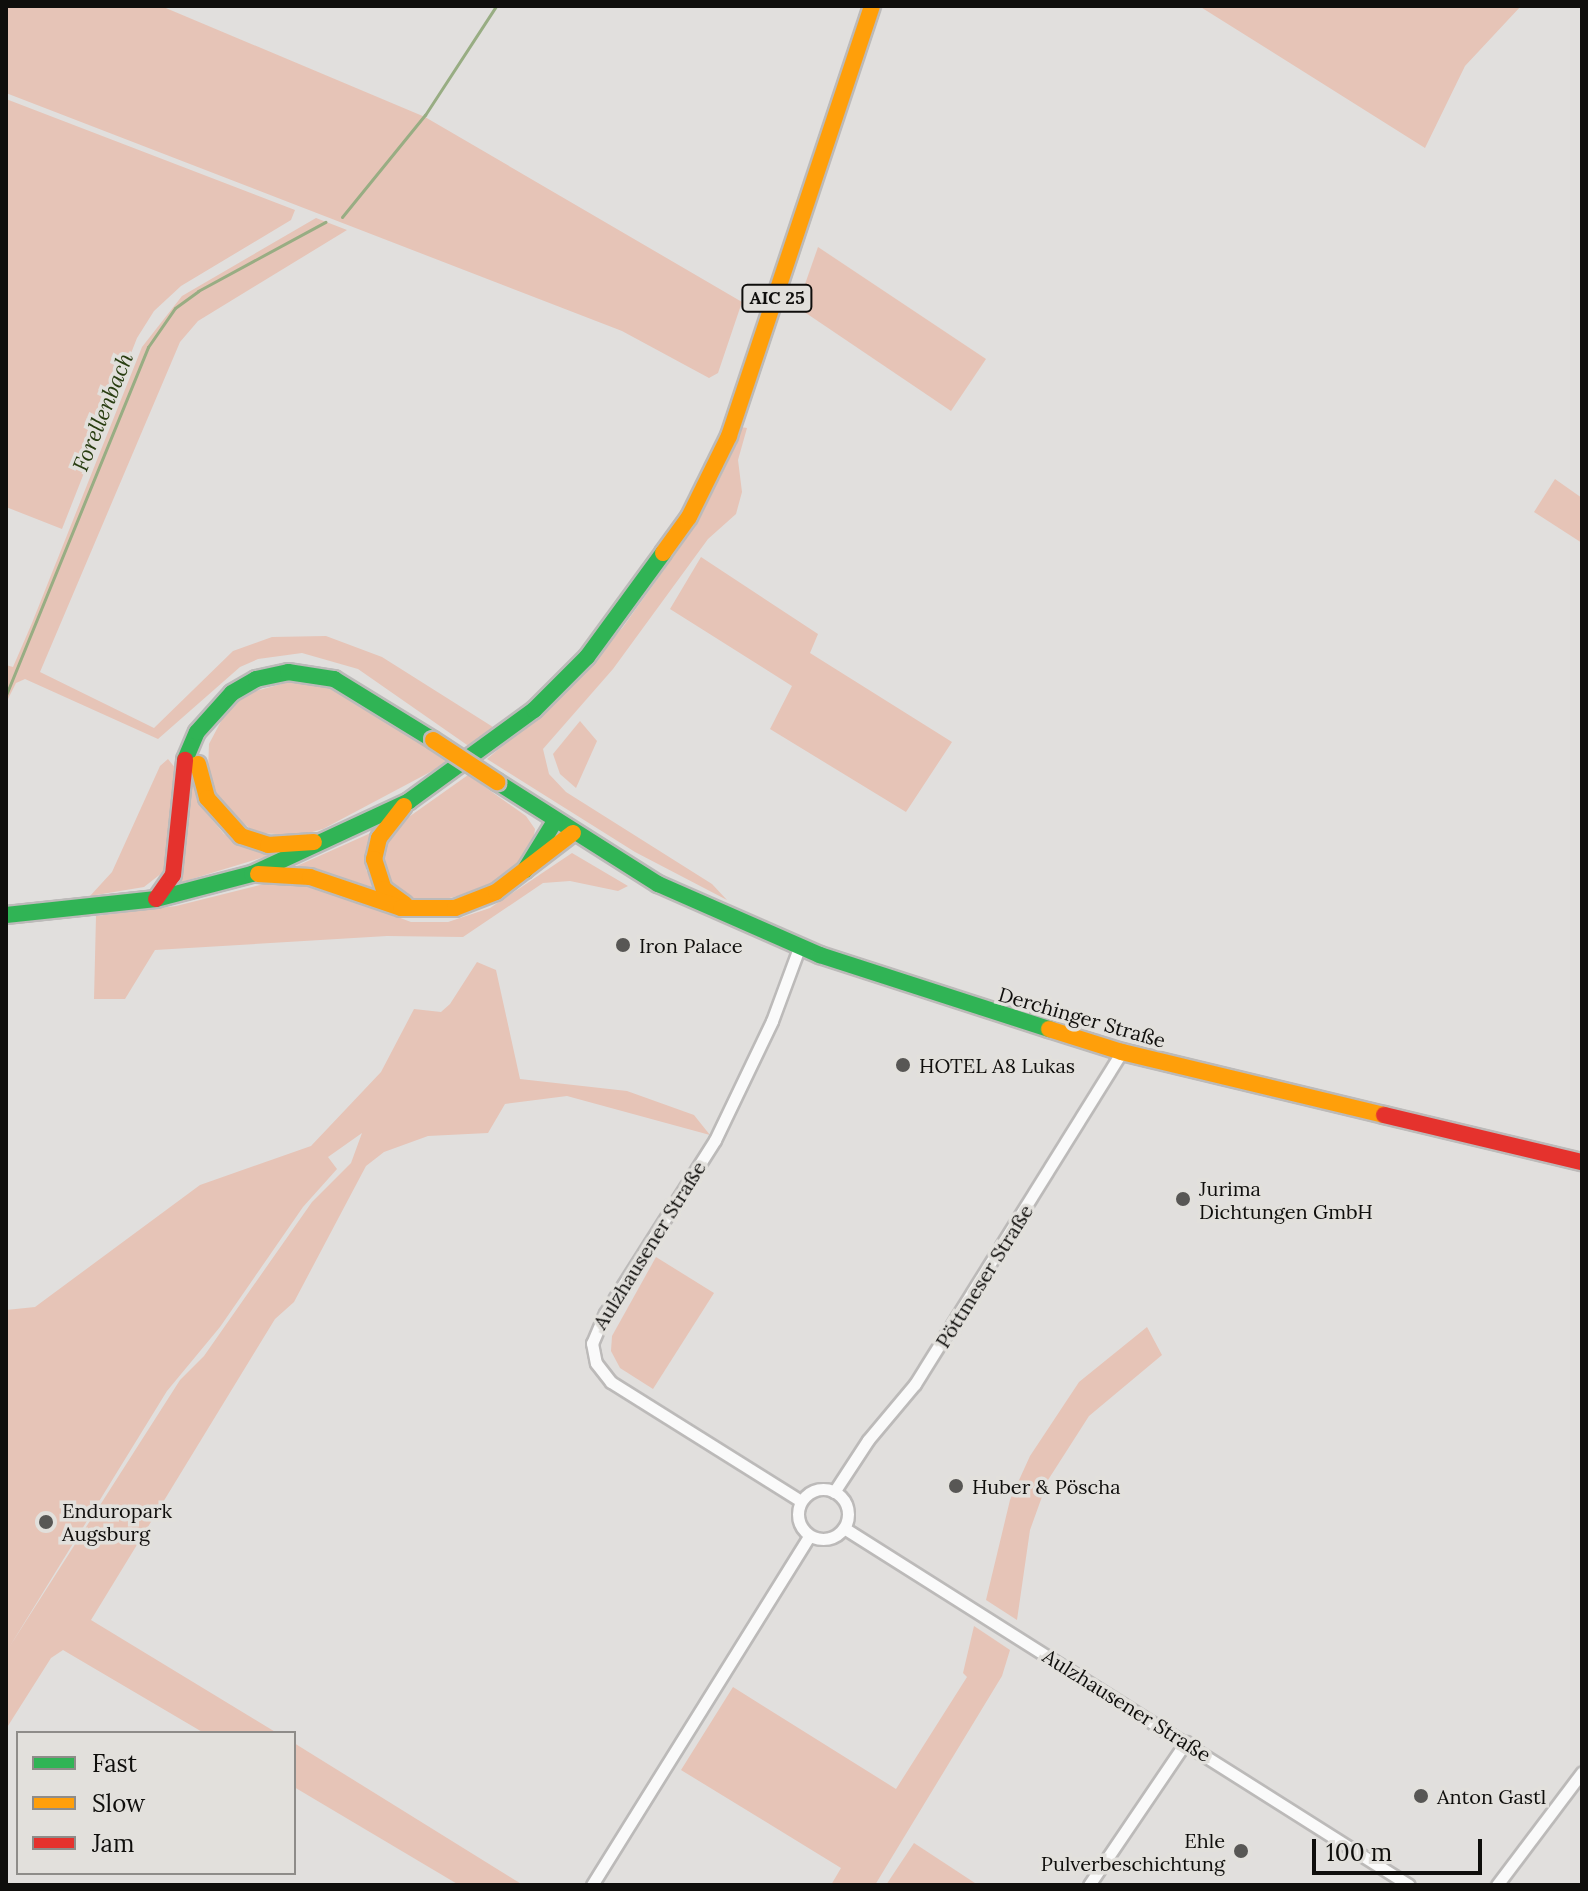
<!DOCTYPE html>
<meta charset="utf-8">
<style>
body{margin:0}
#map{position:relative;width:1588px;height:1891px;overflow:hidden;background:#e1dfdd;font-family:Lora,serif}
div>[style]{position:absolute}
.green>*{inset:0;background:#e6c4b7}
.stream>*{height:3px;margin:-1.5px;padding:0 1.5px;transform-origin:1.5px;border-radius:1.5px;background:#98ad83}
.roads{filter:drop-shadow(2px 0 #bcbab9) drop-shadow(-2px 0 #bcbab9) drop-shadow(0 2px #bcbab9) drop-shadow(0 -2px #bcbab9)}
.street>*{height:11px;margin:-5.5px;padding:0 5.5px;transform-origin:5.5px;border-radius:5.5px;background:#fafafa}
.street>.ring{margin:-5.5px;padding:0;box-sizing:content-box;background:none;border:11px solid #fafafa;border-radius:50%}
.fast>*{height:16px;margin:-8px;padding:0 8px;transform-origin:8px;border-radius:8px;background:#30b455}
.slow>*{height:16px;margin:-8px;padding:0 8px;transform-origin:8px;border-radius:8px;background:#ff9f0a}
.jam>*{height:16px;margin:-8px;padding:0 8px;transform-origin:8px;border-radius:8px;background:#e5322d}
.bridges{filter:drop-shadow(2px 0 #bcbab9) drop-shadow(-2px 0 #bcbab9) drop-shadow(0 2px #bcbab9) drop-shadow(0 -2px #bcbab9)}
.slow-bridge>*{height:16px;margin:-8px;padding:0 8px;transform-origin:8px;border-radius:8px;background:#ff9f0a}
.dots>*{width:22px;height:22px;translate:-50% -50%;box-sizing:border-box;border:4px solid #e2e0dc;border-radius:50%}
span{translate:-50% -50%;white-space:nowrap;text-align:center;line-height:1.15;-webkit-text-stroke:7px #e2e0dc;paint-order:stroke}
.shield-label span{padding:2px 6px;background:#e2e0dc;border:2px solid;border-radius:6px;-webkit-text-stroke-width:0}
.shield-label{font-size:18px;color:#0f0e0c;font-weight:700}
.poi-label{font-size:20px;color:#0f0e0c}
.left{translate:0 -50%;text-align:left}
.right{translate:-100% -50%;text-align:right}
.street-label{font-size:20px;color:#0f0e0c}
.water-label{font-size:22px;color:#283d11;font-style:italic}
.frame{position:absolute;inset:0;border:8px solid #0f0e0c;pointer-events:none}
.legend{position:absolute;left:16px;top:1731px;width:280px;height:144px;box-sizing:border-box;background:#e2e0dc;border:2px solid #8e8c89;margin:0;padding:10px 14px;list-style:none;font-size:24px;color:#0f0e0c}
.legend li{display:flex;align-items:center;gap:16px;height:40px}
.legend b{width:40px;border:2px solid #8e8c89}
.scale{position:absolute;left:1312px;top:1839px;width:170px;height:36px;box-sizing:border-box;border:4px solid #0f0e0c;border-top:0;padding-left:10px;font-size:24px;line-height:28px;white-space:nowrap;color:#0f0e0c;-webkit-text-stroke:6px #e2e0dc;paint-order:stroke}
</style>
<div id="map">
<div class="green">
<i style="clip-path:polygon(6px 6px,161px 6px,425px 117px,742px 302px,718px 373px,709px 378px,622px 331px,6px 93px)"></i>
<i style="clip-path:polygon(1199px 6px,1521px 6px,1465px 66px,1425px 148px)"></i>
<i style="clip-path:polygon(6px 99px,295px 210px,291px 220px,181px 286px,154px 311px,137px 338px,62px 529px,6px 507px)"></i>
<i style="clip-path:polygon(316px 218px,347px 230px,198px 321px,180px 342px,40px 672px,154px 728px,233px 651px,272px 637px,326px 636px,382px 657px,493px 727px,470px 747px,358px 669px,302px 653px,258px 659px,240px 667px,158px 739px,25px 679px,16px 683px,6px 703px,6px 665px,13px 667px,32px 623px,142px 347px,182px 296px)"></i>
<i style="clip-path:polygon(818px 247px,986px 359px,951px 411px,797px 307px)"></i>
<i style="clip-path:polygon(741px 427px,747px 428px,738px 460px,742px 492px,736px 514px,708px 539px,613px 669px,543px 749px,549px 774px,566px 792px,712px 884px,727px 900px,635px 852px,487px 759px,567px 690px,623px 627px,683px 543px)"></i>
<i style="clip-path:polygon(1555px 479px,1582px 498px,1582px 543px,1534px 512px)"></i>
<i style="clip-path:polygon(701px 557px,818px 634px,810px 653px,952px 742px,906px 812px,770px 729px,792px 686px,670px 609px)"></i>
<i style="clip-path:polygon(296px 680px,333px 688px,449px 762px,323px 829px,301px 835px,255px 833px,219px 802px,208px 771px,209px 744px,228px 708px,248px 693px)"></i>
<i style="clip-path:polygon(580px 721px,597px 741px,576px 788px,560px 774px,553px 754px)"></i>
<i style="clip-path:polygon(168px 759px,176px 769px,167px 869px,144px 887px,90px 896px,112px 872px,160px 766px)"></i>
<i style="clip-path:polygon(191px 774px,204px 810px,224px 834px,255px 851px,274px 854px,172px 885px)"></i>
<i style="clip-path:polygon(468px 775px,526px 816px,535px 829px,533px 842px,516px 866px,486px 889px,429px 903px,403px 896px,391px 888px,379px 860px,384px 842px,396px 826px)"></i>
<i style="clip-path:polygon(373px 832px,366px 870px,382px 897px,335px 876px,290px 869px)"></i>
<i style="clip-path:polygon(572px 853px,628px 886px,618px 891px,570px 881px,543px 883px,463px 937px,387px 936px,155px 950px,125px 999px,94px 999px,96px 916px,176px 906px,272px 882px,304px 882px,411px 922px,448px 922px,490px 908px)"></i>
<i style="clip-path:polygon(evenodd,477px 962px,496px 970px,520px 1079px,627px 1091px,694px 1115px,710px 1135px,567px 1096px,505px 1104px,488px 1133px,428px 1136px,384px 1152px,366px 1166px,294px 1302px,275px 1319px,91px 1620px,277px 1733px,204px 1733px,63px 1650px,51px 1658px,6px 1729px,6px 1310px,35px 1307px,200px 1185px,311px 1146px,381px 1072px,414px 1009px,441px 1012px,450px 1004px,477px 962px,362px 1133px,351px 1163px,312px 1202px,204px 1356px,180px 1380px,10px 1646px,167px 1391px,220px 1327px,303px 1207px,337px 1169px,328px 1157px,362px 1133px)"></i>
<i style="clip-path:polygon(656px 1257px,714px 1293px,653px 1389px,620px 1368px,611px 1351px,612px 1336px)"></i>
<i style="clip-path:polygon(1147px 1327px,1162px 1355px,1089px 1416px,1048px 1480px,1030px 1530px,1017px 1620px,986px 1600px,1010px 1500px,1030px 1456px,1079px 1382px)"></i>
<i style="clip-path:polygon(974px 1626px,1010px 1650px,1002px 1676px,875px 1885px,831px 1885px,841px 1868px,681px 1770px,733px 1687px,896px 1789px,967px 1677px,963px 1673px)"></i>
<i style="clip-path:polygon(294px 1743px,523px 1885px,459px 1885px,294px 1787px)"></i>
<i style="clip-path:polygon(914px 1843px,978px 1885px,886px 1885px)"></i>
</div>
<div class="stream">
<i style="left:342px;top:217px;width:132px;rotate:-50.9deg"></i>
<i style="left:425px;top:115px;width:130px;rotate:-56.9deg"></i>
<i style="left:6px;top:695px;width:376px;rotate:-67.8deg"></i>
<i style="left:148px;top:347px;width:47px;rotate:-55.3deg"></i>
<i style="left:175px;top:308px;width:29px;rotate:-36deg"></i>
<i style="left:198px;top:291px;width:145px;rotate:-28.5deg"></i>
</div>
<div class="roads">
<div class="street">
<i style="left:799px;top:948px;width:78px;rotate:110.3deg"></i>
<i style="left:772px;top:1021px;width:132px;rotate:115.6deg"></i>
<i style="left:715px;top:1140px;width:205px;rotate:122.4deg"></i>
<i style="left:605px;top:1313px;width:33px;rotate:113deg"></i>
<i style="left:592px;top:1343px;width:20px;rotate:79deg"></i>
<i style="left:596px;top:1363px;width:24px;rotate:52deg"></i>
<i style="left:611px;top:1382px;width:224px;rotate:32.1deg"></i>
<i class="ring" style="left:798px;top:1489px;width:39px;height:39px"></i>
<i style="left:834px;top:1492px;width:62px;rotate:-56.8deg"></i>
<i style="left:868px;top:1440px;width:73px;rotate:-50deg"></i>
<i style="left:915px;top:1384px;width:391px;rotate:-58.1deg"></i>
<i style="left:844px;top:1528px;width:668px;rotate:32.29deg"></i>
<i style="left:592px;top:1885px;width:411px;rotate:-58.1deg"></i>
<i style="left:1089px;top:1885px;width:173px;rotate:-55.9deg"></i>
<i style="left:1497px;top:1885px;width:141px;rotate:-53deg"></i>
</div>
<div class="fast">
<i style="left:185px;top:760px;width:30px;rotate:-67deg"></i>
<i style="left:197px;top:732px;width:52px;rotate:-48.1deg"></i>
<i style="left:232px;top:693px;width:28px;rotate:-30deg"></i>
<i style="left:256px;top:679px;width:33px;rotate:-12deg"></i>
<i style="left:288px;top:672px;width:47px;rotate:8.7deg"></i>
<i style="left:334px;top:679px;width:116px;rotate:31.6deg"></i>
<i style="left:497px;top:782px;width:191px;rotate:32.4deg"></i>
<i style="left:658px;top:884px;width:177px;rotate:23.7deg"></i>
<i style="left:820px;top:955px;width:241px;rotate:17.9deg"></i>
<i style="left:525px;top:870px;width:57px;rotate:-58.5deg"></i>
<i style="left:6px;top:915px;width:151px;rotate:-6.1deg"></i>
<i style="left:156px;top:899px;width:99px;rotate:-14.6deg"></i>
<i style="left:252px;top:874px;width:173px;rotate:-24.9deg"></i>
<i style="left:409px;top:801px;width:155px;rotate:-36.1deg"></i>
<i style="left:534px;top:710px;width:75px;rotate:-45deg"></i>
<i style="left:587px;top:657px;width:129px;rotate:-53.8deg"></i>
</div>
<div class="slow">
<i style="left:663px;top:553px;width:44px;rotate:-54.2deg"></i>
<i style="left:689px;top:517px;width:90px;rotate:-63.7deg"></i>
<i style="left:729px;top:436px;width:453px;rotate:-71.6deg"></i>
<i style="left:198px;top:764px;width:35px;rotate:75deg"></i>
<i style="left:207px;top:798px;width:51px;rotate:48.2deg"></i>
<i style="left:241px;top:836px;width:28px;rotate:18deg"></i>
<i style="left:268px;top:845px;width:46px;rotate:-3.7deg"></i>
<i style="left:404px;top:806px;width:41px;rotate:128deg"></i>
<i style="left:379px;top:838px;width:22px;rotate:103deg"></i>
<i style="left:374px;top:859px;width:32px;rotate:72deg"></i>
<i style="left:384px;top:889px;width:26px;rotate:36deg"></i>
<i style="left:258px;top:874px;width:52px;rotate:3.3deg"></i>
<i style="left:310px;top:877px;width:96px;rotate:18.8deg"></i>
<i style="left:401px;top:908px;width:54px"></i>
<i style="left:455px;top:908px;width:44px;rotate:-21.3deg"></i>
<i style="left:496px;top:892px;width:97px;rotate:-37.5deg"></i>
<i style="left:1049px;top:1029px;width:77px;rotate:17.5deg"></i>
<i style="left:1122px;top:1052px;width:269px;rotate:13.5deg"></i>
</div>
<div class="jam">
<i style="left:156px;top:899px;width:29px;rotate:-55deg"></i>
<i style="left:173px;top:875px;width:116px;rotate:-84deg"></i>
<i style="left:1384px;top:1115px;width:204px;rotate:13.4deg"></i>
</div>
</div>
<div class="bridges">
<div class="slow-bridge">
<i style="left:433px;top:740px;width:77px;rotate:33.3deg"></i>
</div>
</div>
<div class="dots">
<i style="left:623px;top:945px;background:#585755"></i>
<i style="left:903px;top:1065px;background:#585755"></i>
<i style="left:1183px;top:1199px;background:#585755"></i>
<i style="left:956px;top:1486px;background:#585755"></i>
<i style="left:46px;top:1522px;background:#585755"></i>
<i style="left:1421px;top:1796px;background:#585755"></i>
<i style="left:1241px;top:1851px;background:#585755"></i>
</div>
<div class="shield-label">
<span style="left:777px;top:298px">AIC 25</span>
</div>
<div class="poi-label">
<span class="left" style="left:639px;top:945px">Iron Palace</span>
<span class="left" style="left:919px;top:1065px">HOTEL A8 Lukas</span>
<span class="left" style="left:1199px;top:1200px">Jurima<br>Dichtungen GmbH</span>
<span class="left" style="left:972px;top:1486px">Huber &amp; Pöscha</span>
<span class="left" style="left:62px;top:1522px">Enduropark<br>Augsburg</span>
<span class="left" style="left:1437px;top:1796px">Anton Gastl</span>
<span class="right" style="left:1225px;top:1852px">Ehle<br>Pulverbeschichtung</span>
</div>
<div class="street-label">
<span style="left:1082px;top:1017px;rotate:16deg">Derchinger Straße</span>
<span style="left:649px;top:1245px;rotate:-58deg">Aulzhausener Straße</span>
<span style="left:984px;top:1276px;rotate:-58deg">Pöttmeser Straße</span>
<span style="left:1127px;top:1705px;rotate:32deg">Aulzhausener Straße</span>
</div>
<div class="water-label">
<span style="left:103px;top:412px;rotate:-68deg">Forellenbach</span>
</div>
<div class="frame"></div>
<ul class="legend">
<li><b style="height:10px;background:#30b455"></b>Fast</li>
<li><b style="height:10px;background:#ff9f0a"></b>Slow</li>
<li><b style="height:10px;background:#e5322d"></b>Jam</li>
</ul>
<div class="scale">100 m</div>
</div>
